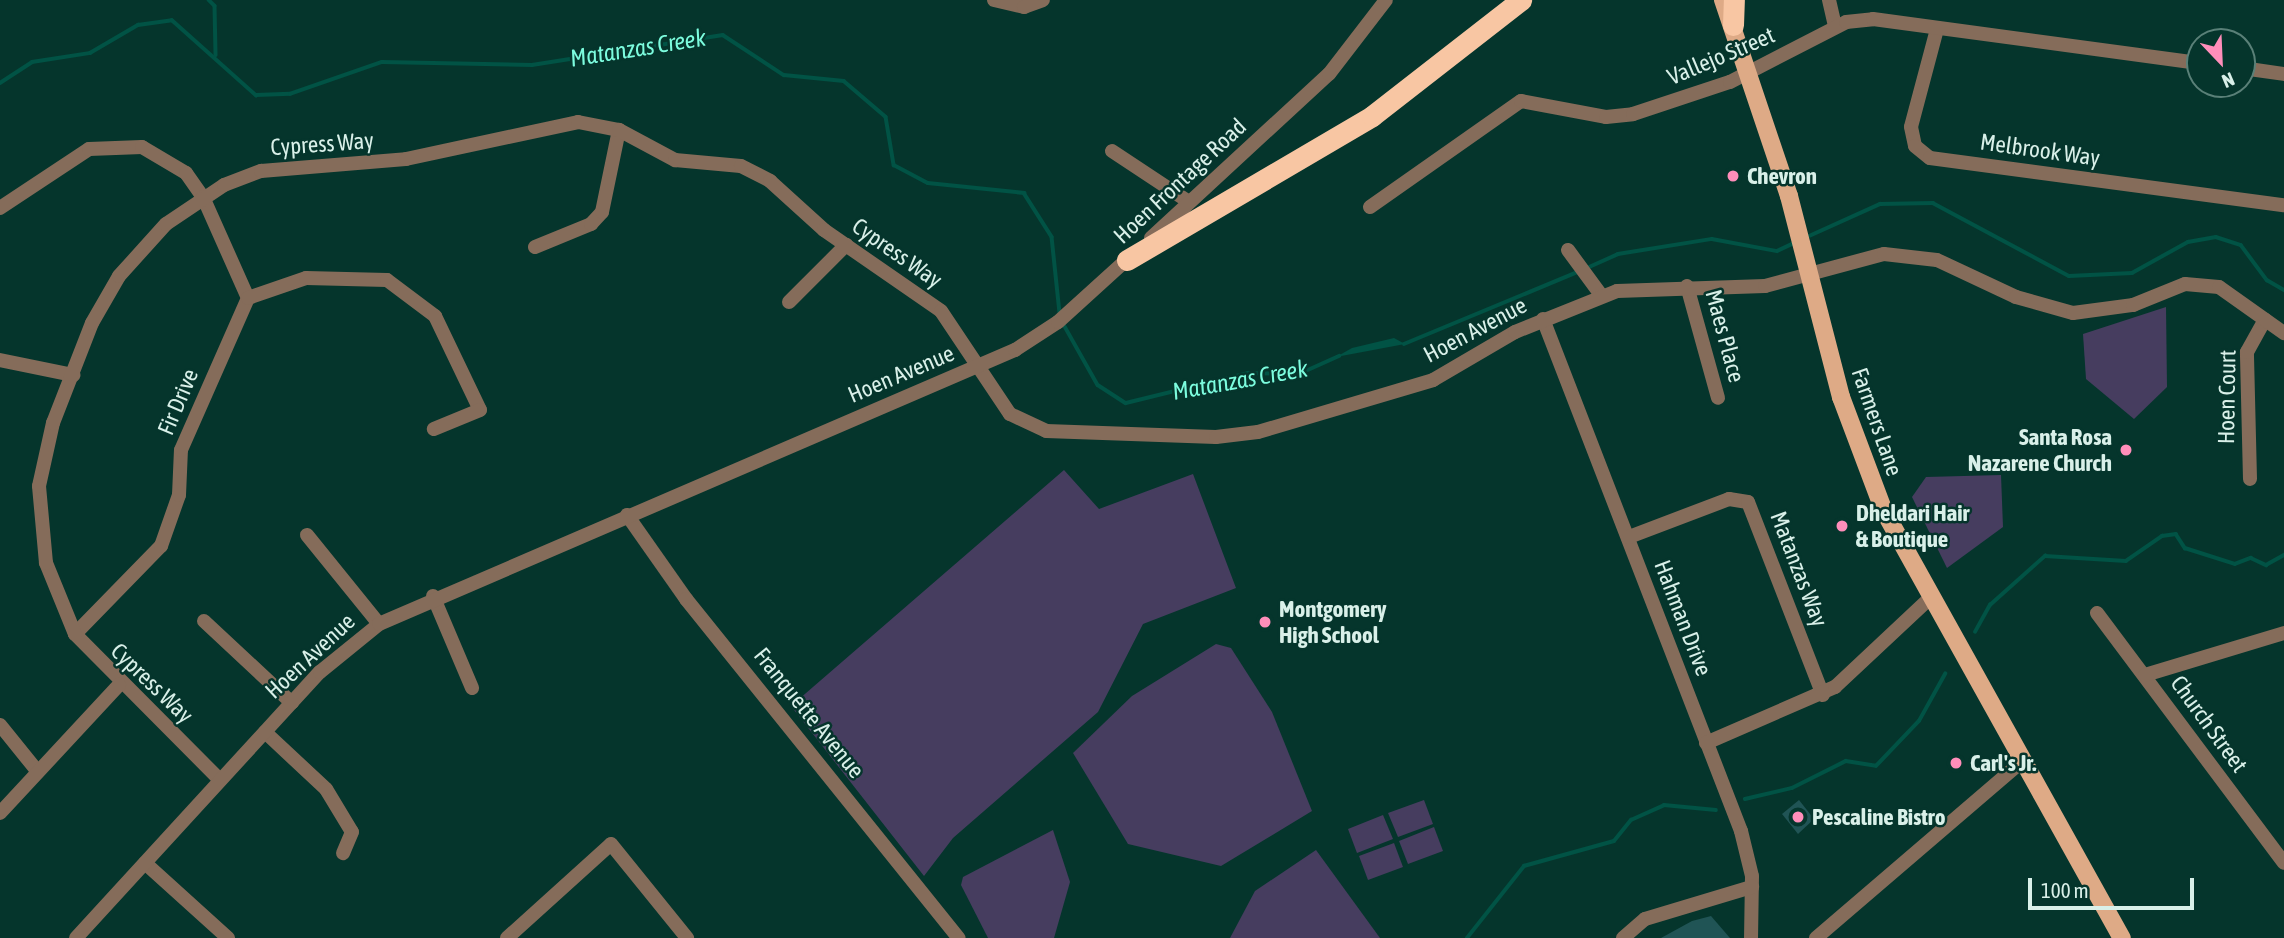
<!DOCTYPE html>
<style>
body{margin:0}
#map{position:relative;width:2284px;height:938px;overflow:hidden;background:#05352c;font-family:"Asap Condensed",sans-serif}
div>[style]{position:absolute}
.green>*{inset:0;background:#463d5f}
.water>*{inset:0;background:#015345}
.stream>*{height:3.5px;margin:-1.75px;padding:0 1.75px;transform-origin:1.75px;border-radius:1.75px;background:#015345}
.building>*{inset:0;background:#205455}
.minor>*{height:14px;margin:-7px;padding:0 7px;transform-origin:7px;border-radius:7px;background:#856c5a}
.major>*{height:18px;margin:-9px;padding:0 9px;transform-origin:9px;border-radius:9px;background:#deaa86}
.highway>*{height:21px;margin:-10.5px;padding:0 10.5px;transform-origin:10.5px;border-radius:10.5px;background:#f8c6a3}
.dots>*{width:19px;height:19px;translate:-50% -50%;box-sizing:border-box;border:4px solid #05352c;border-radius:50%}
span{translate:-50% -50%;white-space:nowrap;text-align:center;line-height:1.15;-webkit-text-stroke:5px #05352c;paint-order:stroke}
.street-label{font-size:23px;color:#d9f0e9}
.poi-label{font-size:23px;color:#d9f0e9;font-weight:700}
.left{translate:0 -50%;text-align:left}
.right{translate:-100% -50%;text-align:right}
.water-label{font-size:24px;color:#7cfcde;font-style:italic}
.north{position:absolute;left:2186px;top:28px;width:70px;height:70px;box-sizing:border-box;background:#05352c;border:2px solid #5a8078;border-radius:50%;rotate:157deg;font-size:19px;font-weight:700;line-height:28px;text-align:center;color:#d9f0e9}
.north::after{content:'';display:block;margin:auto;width:24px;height:32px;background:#ff8eba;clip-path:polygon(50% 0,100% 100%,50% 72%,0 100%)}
.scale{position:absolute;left:2028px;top:878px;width:166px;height:32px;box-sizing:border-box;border:4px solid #d9f0e9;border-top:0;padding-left:9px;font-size:21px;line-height:24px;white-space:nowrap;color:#d9f0e9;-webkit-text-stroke:5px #05352c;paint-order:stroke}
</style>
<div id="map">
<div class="green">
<i style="clip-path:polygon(2166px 307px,2167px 387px,2134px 419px,2086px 379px,2083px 334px)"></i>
<i style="clip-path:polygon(1064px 470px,1099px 509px,1193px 474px,1236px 588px,1143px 624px,1098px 712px,953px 838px,924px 876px,791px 706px)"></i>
<i style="clip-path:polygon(2001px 475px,2003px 527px,1947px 568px,1912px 497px,1926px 477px)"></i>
<i style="clip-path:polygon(1216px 644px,1231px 648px,1272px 712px,1312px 811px,1221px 866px,1128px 844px,1073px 753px,1132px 696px)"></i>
<i style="clip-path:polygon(1424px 800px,1433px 824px,1398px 837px,1388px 813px)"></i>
<i style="clip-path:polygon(1383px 815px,1393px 839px,1357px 853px,1348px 829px)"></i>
<i style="clip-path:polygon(1434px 827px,1443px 851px,1408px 864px,1399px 841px)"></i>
<i style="clip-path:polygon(1053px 830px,1070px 882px,1054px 938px,988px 938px,961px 885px,963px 877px)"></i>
<i style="clip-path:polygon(1394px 843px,1403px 867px,1368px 880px,1359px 856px)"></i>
<i style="clip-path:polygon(1316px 850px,1380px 938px,1230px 938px,1255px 891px)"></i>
</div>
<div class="water">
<i style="clip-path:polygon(1394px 338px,1405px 344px,1336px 357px,1352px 348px)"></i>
</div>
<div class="stream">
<i style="left:209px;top:0;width:8px;rotate:45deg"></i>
<i style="left:215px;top:6px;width:49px;rotate:88.8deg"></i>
<i style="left:0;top:83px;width:38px;rotate:-33deg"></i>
<i style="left:32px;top:62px;width:59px;rotate:-8.8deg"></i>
<i style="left:90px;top:53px;width:56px;rotate:-30.3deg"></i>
<i style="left:138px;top:25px;width:34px;rotate:-8deg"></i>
<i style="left:172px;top:20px;width:113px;rotate:41.8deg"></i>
<i style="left:256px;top:95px;width:34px;rotate:-2deg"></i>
<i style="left:290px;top:94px;width:97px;rotate:-19.2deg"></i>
<i style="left:382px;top:62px;width:150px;rotate:1.1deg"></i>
<i style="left:532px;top:65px;width:193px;rotate:-8.9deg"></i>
<i style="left:723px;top:35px;width:73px;rotate:33.3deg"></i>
<i style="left:784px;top:75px;width:60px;rotate:5.7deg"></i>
<i style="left:844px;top:81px;width:55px;rotate:40.6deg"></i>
<i style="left:886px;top:117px;width:49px;rotate:80.5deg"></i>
<i style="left:894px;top:165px;width:38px;rotate:28deg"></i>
<i style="left:928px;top:183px;width:97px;rotate:5.9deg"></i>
<i style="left:1024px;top:193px;width:52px;rotate:57.5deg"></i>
<i style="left:1052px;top:237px;width:76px;rotate:84deg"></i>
<i style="left:1807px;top:237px;width:80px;rotate:-24.3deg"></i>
<i style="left:1880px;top:204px;width:53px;rotate:-1.1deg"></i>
<i style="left:1933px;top:203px;width:154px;rotate:28.2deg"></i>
<i style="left:2069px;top:276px;width:63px;rotate:-2.7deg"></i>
<i style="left:2132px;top:273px;width:64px;rotate:-29deg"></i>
<i style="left:2188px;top:242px;width:28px;rotate:-10deg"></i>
<i style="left:2216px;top:237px;width:26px;rotate:18deg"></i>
<i style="left:2241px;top:245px;width:44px;rotate:53.4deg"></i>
<i style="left:2267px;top:280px;width:20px;rotate:30deg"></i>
<i style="left:1587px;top:268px;width:34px;rotate:-24deg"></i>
<i style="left:1618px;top:254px;width:95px;rotate:-9.1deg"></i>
<i style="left:1712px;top:239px;width:66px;rotate:10.5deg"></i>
<i style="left:1777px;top:251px;width:21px;rotate:-25deg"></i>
<i style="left:1063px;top:323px;width:71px;rotate:60.6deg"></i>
<i style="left:1098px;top:385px;width:33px;rotate:33deg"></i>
<i style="left:1126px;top:403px;width:126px;rotate:-13.8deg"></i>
<i style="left:1248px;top:373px;width:51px;rotate:1.1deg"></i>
<i style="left:1299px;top:374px;width:44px;rotate:-24.2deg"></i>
<i style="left:1404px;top:344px;width:191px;rotate:-22.5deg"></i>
<i style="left:1975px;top:632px;width:31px;rotate:-61deg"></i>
<i style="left:1990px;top:605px;width:74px;rotate:-41.7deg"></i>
<i style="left:2045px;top:556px;width:81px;rotate:3.5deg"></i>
<i style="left:2126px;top:561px;width:44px;rotate:-34.8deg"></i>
<i style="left:2162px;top:536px;width:14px;rotate:-8deg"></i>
<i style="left:2176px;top:534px;width:17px;rotate:57deg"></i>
<i style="left:2185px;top:548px;width:52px;rotate:17.7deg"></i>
<i style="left:2235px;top:564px;width:17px;rotate:-21deg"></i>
<i style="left:2251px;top:558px;width:17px;rotate:25deg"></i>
<i style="left:2266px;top:565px;width:21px;rotate:-29deg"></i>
<i style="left:1745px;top:799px;width:48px;rotate:-13.2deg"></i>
<i style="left:1792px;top:788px;width:60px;rotate:-26.6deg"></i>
<i style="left:1846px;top:761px;width:30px;rotate:9deg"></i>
<i style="left:1876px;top:766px;width:62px;rotate:-46.3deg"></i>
<i style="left:1919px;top:721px;width:54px;rotate:-61deg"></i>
<i style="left:1467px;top:938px;width:92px;rotate:-51.6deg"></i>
<i style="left:1524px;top:866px;width:93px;rotate:-15.5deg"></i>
<i style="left:1614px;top:841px;width:27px;rotate:-51deg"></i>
<i style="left:1631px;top:820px;width:36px;rotate:-24deg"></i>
<i style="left:1664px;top:805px;width:52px;rotate:5.5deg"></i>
</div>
<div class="building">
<i style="clip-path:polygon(1799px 800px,1814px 819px,1798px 834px,1782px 814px)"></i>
<i style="clip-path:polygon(1711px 916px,1730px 938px,1661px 938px,1692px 921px)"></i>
</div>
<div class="minor">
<i style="left:994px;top:0;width:31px;rotate:13deg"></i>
<i style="left:1024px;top:7px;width:20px;rotate:-20deg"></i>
<i style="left:1829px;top:0;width:26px;rotate:77deg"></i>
<i style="left:1937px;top:29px;width:101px;rotate:104.9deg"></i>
<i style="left:1911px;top:127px;width:19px;rotate:78deg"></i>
<i style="left:1915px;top:146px;width:19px;rotate:39deg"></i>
<i style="left:1930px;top:158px;width:357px;rotate:7.6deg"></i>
<i style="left:2242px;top:68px;width:42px;rotate:8.1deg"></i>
<i style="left:1112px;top:151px;width:92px;rotate:33.5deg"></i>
<i style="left:1370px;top:207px;width:184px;rotate:-35.1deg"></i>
<i style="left:1521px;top:101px;width:86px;rotate:10.7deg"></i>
<i style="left:1606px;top:117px;width:27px;rotate:-6deg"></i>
<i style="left:1633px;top:114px;width:102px;rotate:-18.3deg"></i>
<i style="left:1730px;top:82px;width:131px;rotate:-27.3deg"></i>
<i style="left:1846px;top:22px;width:27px;rotate:-6deg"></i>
<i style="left:1873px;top:19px;width:330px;rotate:7.7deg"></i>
<i style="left:0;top:208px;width:107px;rotate:-33.5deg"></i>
<i style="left:89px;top:149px;width:53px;rotate:-2.2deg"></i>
<i style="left:142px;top:147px;width:51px;rotate:30.6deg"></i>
<i style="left:186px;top:173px;width:29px;rotate:55deg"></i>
<i style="left:203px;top:197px;width:111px;rotate:66deg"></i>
<i style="left:1151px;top:238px;width:242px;rotate:-42.7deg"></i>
<i style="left:1329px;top:74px;width:93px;rotate:-52.4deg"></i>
<i style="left:535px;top:247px;width:61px;rotate:-22.3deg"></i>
<i style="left:591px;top:224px;width:16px;rotate:-47deg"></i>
<i style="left:602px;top:212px;width:84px;rotate:-78.3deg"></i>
<i style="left:1568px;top:250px;width:56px;rotate:53.7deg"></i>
<i style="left:1687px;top:286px;width:116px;rotate:74.5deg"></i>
<i style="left:789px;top:302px;width:81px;rotate:-45deg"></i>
<i style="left:1543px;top:319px;width:549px;rotate:68.86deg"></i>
<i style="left:1741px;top:831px;width:46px;rotate:76.3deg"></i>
<i style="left:1752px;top:876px;width:62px;rotate:90.9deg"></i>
<i style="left:0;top:360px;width:75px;rotate:11.6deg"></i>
<i style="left:2250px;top:479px;width:127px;rotate:-91.4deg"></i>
<i style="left:2247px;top:352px;width:37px;rotate:-61deg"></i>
<i style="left:627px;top:515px;width:103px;rotate:54.9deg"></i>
<i style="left:686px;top:599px;width:435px;rotate:51.2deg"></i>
<i style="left:307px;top:535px;width:114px;rotate:51deg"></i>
<i style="left:1629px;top:537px;width:107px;rotate:-20.8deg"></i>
<i style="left:1729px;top:499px;width:19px;rotate:9deg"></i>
<i style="left:1748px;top:502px;width:207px;rotate:68.8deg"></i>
<i style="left:433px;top:596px;width:100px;rotate:67deg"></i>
<i style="left:2097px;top:613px;width:312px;rotate:53.2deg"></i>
<i style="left:204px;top:621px;width:120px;rotate:43deg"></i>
<i style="left:75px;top:634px;width:123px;rotate:-45.7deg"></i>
<i style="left:161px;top:546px;width:54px;rotate:-70.6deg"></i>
<i style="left:179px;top:495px;width:45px;rotate:-87.5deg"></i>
<i style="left:181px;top:450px;width:166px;rotate:-66.2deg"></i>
<i style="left:248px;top:298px;width:61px;rotate:-19deg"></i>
<i style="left:306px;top:278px;width:81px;rotate:1.4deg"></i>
<i style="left:387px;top:280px;width:60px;rotate:36.9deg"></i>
<i style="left:435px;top:316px;width:104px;rotate:64.4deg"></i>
<i style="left:480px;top:410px;width:50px;rotate:157.6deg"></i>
<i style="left:2145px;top:675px;width:145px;rotate:-16.8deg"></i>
<i style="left:0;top:725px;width:60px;rotate:51deg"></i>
<i style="left:265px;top:732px;width:83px;rotate:43.1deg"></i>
<i style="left:326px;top:789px;width:50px;rotate:58.8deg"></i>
<i style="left:352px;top:832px;width:23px;rotate:113deg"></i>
<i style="left:1706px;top:743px;width:141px;rotate:-23.5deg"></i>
<i style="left:1835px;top:687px;width:127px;rotate:-43.1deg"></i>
<i style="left:220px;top:780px;width:206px;rotate:-134.8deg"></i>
<i style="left:75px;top:634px;width:77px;rotate:-112.2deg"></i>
<i style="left:46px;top:563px;width:77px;rotate:-95.2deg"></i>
<i style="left:39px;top:486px;width:65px;rotate:-77.5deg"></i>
<i style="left:53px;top:423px;width:107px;rotate:-68.7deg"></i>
<i style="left:92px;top:323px;width:54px;rotate:-60.1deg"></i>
<i style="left:119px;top:276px;width:70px;rotate:-47.9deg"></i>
<i style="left:166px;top:224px;width:70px;rotate:-33.9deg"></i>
<i style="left:224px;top:185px;width:40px;rotate:-21deg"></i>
<i style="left:261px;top:171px;width:145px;rotate:-4.7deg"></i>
<i style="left:406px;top:159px;width:176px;rotate:-12.1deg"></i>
<i style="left:578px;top:122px;width:42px;rotate:11deg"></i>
<i style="left:619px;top:130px;width:64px;rotate:28.2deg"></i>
<i style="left:675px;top:160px;width:66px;rotate:5.2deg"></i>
<i style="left:741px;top:166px;width:33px;rotate:27deg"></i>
<i style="left:770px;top:181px;width:73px;rotate:42.2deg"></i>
<i style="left:824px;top:230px;width:142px;rotate:34.7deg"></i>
<i style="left:941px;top:311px;width:124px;rotate:56.2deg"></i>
<i style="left:1010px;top:414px;width:40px;rotate:25deg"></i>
<i style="left:1046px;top:431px;width:170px;rotate:2deg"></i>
<i style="left:1216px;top:437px;width:42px;rotate:-6.8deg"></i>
<i style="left:1258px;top:432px;width:183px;rotate:-16.5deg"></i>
<i style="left:1433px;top:380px;width:95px;rotate:-30.3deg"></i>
<i style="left:1515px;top:332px;width:110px;rotate:-21.9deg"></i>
<i style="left:1617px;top:291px;width:148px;rotate:-1.9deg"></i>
<i style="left:1765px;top:286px;width:123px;rotate:-15.1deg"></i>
<i style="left:1884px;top:254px;width:53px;rotate:6.5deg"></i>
<i style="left:1937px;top:260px;width:87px;rotate:25.1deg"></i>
<i style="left:2016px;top:297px;width:59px;rotate:15.7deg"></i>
<i style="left:2073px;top:313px;width:61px;rotate:-7.6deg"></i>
<i style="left:2133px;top:305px;width:56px;rotate:-22deg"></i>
<i style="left:2185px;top:284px;width:34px;rotate:5deg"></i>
<i style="left:2219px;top:287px;width:80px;rotate:35.3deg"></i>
<i style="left:0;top:813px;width:175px;rotate:-47.1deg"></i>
<i style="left:145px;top:863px;width:112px;rotate:42.1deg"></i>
<i style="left:76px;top:938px;width:361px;rotate:-47.5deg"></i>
<i style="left:320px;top:672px;width:76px;rotate:-39.1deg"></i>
<i style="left:379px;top:624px;width:693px;rotate:-23.31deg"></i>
<i style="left:1015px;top:350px;width:51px;rotate:-33.1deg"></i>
<i style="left:1058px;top:322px;width:101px;rotate:-42.2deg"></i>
<i style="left:507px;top:938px;width:140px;rotate:-42.1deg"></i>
<i style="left:611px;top:844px;width:121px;rotate:51deg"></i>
<i style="left:1623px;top:938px;width:29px;rotate:-41deg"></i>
<i style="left:1645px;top:919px;width:112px;rotate:-16.7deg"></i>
<i style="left:1816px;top:938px;width:270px;rotate:-40.6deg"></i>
</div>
<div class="major">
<i style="left:1723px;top:0;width:207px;rotate:71.4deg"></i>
<i style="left:1789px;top:196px;width:208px;rotate:75.5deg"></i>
<i style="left:1841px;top:397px;width:120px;rotate:69.4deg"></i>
<i style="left:1883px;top:509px;width:491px;rotate:60.9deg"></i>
</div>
<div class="highway">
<i style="left:1733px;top:25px;width:25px;rotate:-88deg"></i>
<i style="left:1127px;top:260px;width:284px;rotate:-30.4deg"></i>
<i style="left:1372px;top:116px;width:189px;rotate:-37.9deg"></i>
</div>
<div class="dots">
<i style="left:1733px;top:176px;background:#ff8eba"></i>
<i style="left:2126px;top:450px;background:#ff8eba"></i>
<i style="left:1842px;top:526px;background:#ff8eba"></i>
<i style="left:1265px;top:622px;background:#ff8eba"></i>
<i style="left:1956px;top:763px;background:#ff8eba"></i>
<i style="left:1798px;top:817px;background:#ff8eba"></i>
</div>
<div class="street-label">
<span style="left:1721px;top:56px;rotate:-23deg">Vallejo Street</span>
<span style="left:322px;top:144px;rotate:-4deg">Cypress Way</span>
<span style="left:2040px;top:150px;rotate:8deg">Melbrook Way</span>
<span style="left:1180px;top:181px;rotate:-43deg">Hoen Frontage Road</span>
<span style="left:897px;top:253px;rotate:35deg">Cypress Way</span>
<span style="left:1475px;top:330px;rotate:-28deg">Hoen Avenue</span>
<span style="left:1725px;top:336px;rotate:75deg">Maes Place</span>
<span style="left:901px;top:374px;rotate:-23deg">Hoen Avenue</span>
<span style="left:2227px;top:397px;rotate:-89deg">Hoen Court</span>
<span style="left:178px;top:402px;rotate:-67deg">Fir Drive</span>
<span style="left:1877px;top:422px;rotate:71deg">Farmers Lane</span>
<span style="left:1799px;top:569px;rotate:69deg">Matanzas Way</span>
<span style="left:1683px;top:618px;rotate:69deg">Hahman Drive</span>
<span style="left:310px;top:656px;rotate:-43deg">Hoen Avenue</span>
<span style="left:152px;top:683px;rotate:44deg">Cypress Way</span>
<span style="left:809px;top:713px;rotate:51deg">Franquette Avenue</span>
<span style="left:2209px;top:724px;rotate:54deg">Church Street</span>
</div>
<div class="poi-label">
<span class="left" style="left:1747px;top:176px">Chevron</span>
<span class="right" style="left:2112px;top:450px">Santa Rosa<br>Nazarene Church</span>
<span class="left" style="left:1856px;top:526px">Dheldari Hair<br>&amp; Boutique</span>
<span class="left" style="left:1279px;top:622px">Montgomery<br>High School</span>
<span class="left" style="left:1970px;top:763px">Carl's Jr.</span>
<span class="left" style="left:1812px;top:817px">Pescaline Bistro</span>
</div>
<div class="water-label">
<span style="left:638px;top:48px;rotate:-9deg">Matanzas Creek</span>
<span style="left:1240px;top:380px;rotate:-10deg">Matanzas Creek</span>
</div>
<div class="north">N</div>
<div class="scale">100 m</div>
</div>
